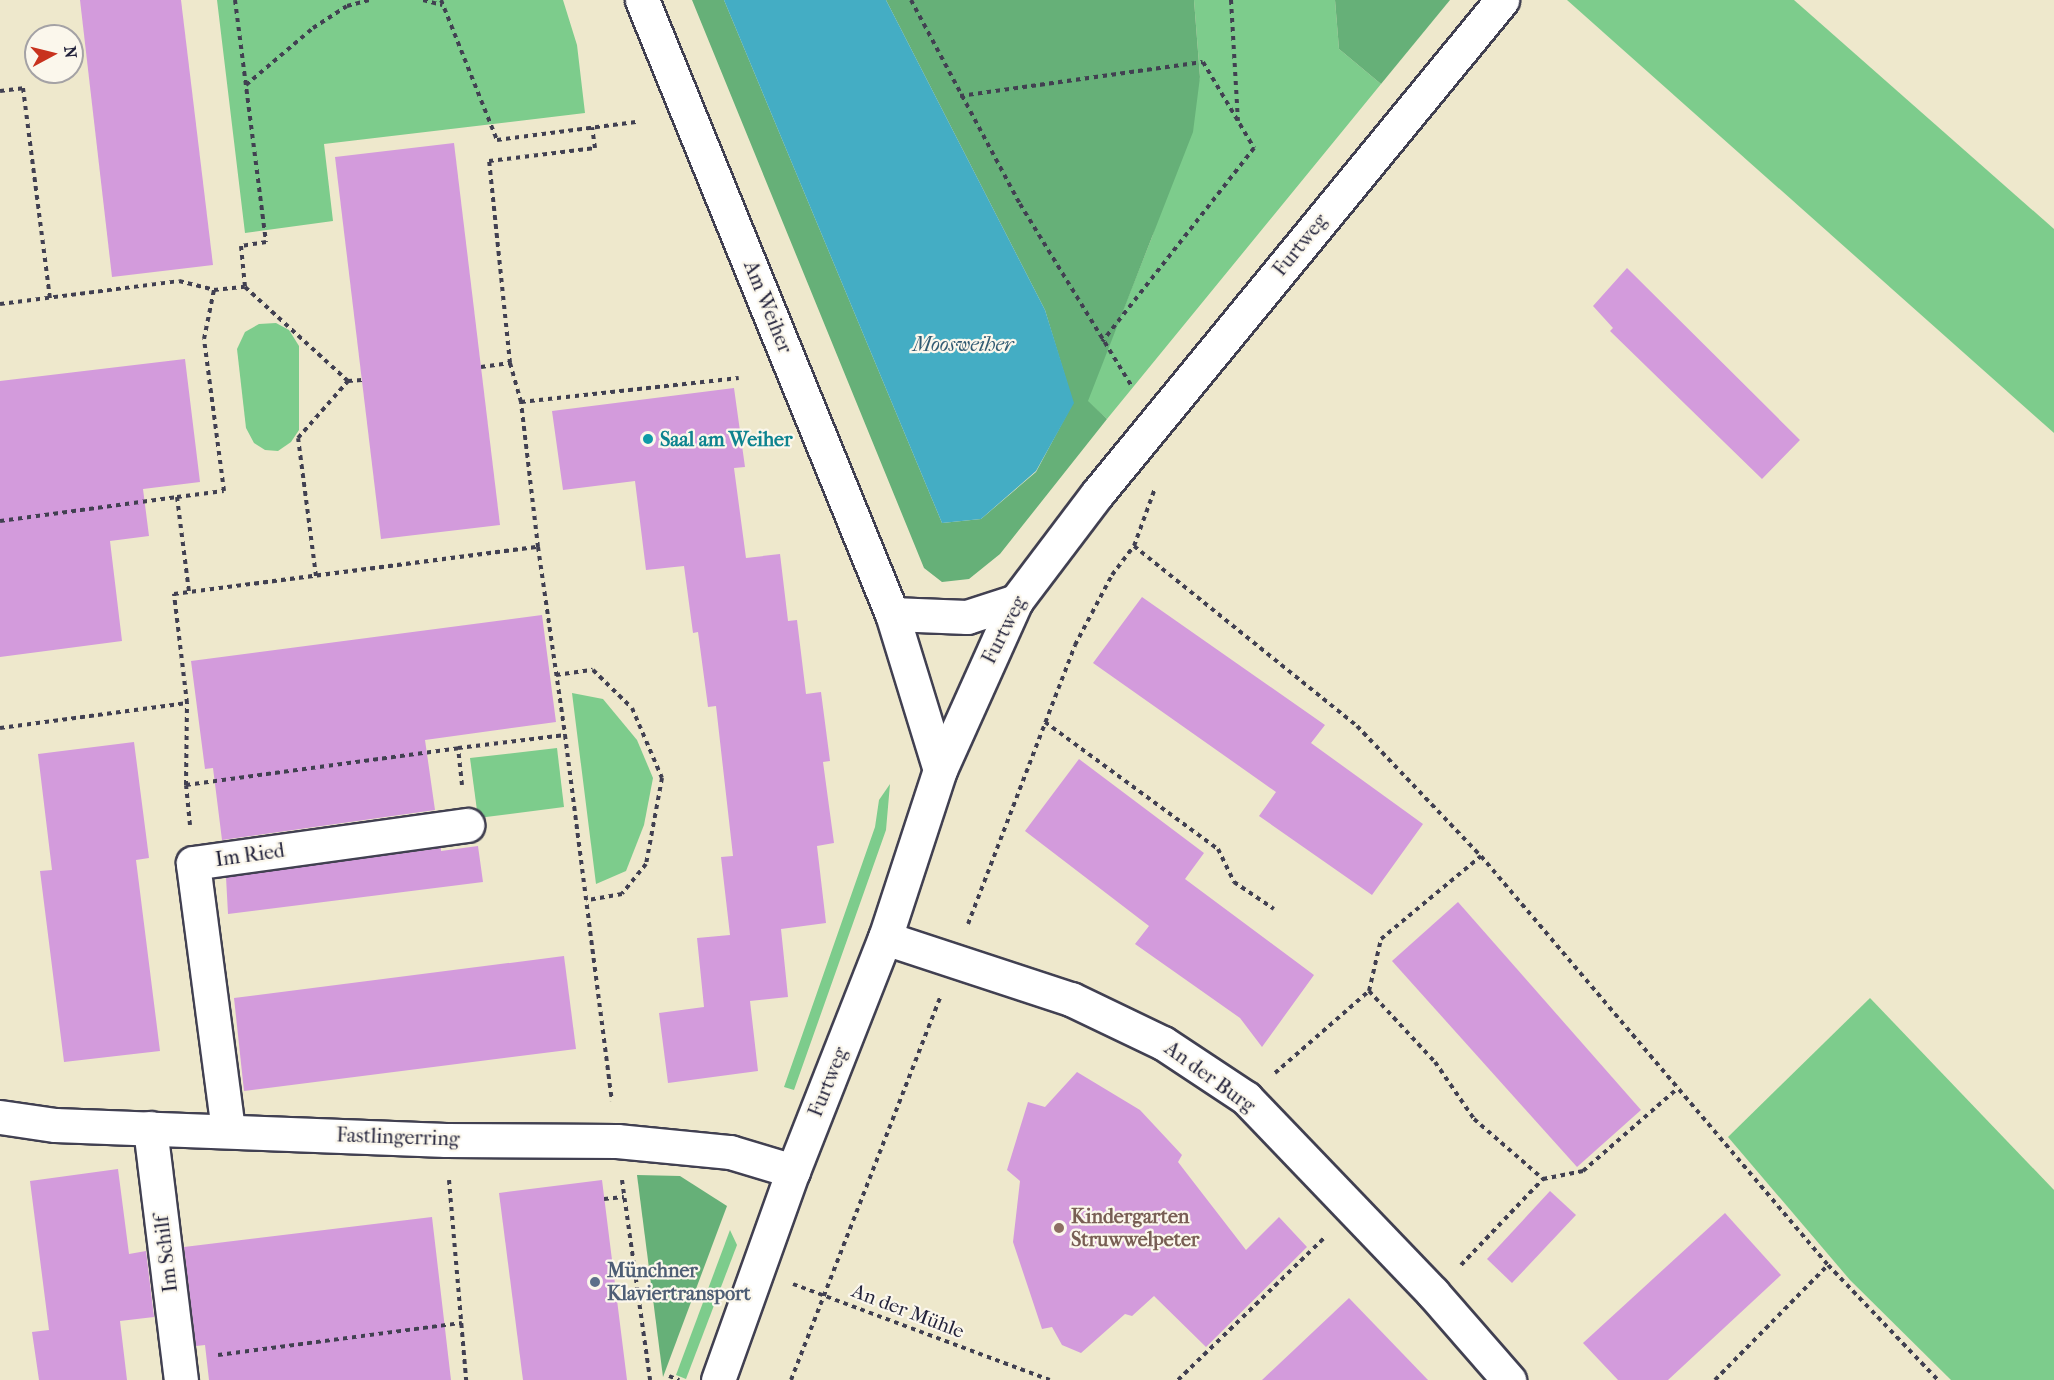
<!DOCTYPE html>
<meta charset="utf-8">
<style>
body{margin:0}
#map{position:relative;width:2054px;height:1380px;overflow:hidden;background:#eee8cc;font-family:"IM FELL French Canon",serif}
div>[style]{position:absolute}
.green>*{inset:0;background:#7dcc8c}
.forest>*{inset:0;background:#66b078}
.water>*{inset:0;background:#44adc4}
.building>*{inset:0;background:#d39bdc}
.path>*{height:4px;margin-top:-2px;transform-origin:0;background:repeating-linear-gradient(90deg,#414051 0 4.5px,transparent 0 9px)}
.roads{filter:drop-shadow(2px 0 #414051) drop-shadow(-2px 0 #414051) drop-shadow(0 2px #414051) drop-shadow(0 -2px #414051)}
.minor>*{height:33px;margin:-16.5px;padding:0 16.5px;transform-origin:16.5px;border-radius:16.5px;background:#fff}
.dots>*{width:16px;height:16px;translate:-50% -50%;box-sizing:border-box;border:3px solid #fbf7ec;border-radius:50%}
span{translate:-50% -50%;white-space:nowrap;text-align:center;line-height:1.15;-webkit-text-stroke:4.5px #fbf7ec;paint-order:stroke}
.street-label{font-size:20px;color:#22223b}
.culture-label{font-size:20px;color:#0d838f;font-weight:700}
.left{translate:0 -50%;text-align:left}
.education-label{font-size:20px;color:#785e54;font-weight:700}
.service-label{font-size:20px;color:#4e5e75;font-weight:700}
.water-label{font-size:21px;color:#305a72;font-style:italic}
.north{position:absolute;left:24px;top:24px;width:60px;height:60px;box-sizing:border-box;background:#fbf7ec;border:2px solid #a4a2a5;border-radius:50%;rotate:83deg;font-size:16px;font-weight:700;line-height:24px;text-align:center;color:#22223b}
.north::after{content:'';display:block;margin:auto;width:21px;height:27px;background:#c8321e;clip-path:polygon(50% 0,100% 100%,50% 72%,0 100%)}
</style>
<div id="map">
<div class="green">
<i style="clip-path:polygon(217px 0,563px 0,577px 45px,585px 113px,324px 144px,333px 221px,245px 233px)"></i>
<i style="clip-path:polygon(1194px 0,1335px 0,1339px 49px,1381px 84px,1107px 419px,1087px 401px,1152px 237px,1200px 77px)"></i>
<i style="clip-path:polygon(1567px 0,1794px 0,2054px 229px,2054px 433px)"></i>
<i style="clip-path:polygon(276px 323px,289px 330px,299px 346px,299px 430px,291px 442px,278px 451px,265px 450px,254px 443px,246px 428px,237px 349px,245px 332px,259px 324px)"></i>
<i style="clip-path:polygon(572px 693px,603px 699px,637px 740px,653px 778px,644px 825px,626px 871px,596px 884px)"></i>
<i style="clip-path:polygon(557px 748px,564px 807px,478px 818px,470px 758px)"></i>
<i style="clip-path:polygon(890px 784px,886px 830px,794px 1090px,784px 1087px,875px 827px,879px 800px)"></i>
<i style="clip-path:polygon(1870px 998px,2054px 1190px,2054px 1380px,1951px 1380px,1850px 1280px,1728px 1137px)"></i>
<i style="clip-path:polygon(730px 1230px,737px 1245px,686px 1379px,676px 1375px)"></i>
</div>
<div class="forest">
<i style="clip-path:polygon(692px 0,724px 0,942px 523px,981px 519px,1036px 472px,1073px 403px,1045px 310px,886px 0,1194px 0,1200px 77px,1193px 132px,1088px 401px,1107px 419px,1000px 554px,969px 579px,942px 582px,924px 568px)"></i>
<i style="clip-path:polygon(1335px 0,1450px 0,1381px 84px,1339px 49px)"></i>
<i style="clip-path:polygon(637px 1175px,680px 1176px,727px 1206px,663px 1377px)"></i>
</div>
<div class="water">
<i style="clip-path:polygon(724px 0,886px 0,1045px 310px,1074px 403px,1036px 471px,981px 519px,942px 523px)"></i>
</div>
<div class="building">
<i style="clip-path:polygon(80px 0,181px 0,213px 265px,112px 277px)"></i>
<i style="clip-path:polygon(454px 143px,500px 525px,381px 539px,335px 157px)"></i>
<i style="clip-path:polygon(1627px 268px,1800px 440px,1762px 479px,1610px 331px,1613px 328px,1593px 306px)"></i>
<i style="clip-path:polygon(185px 359px,200px 482px,143px 489px,149px 536px,110px 541px,122px 641px,0 657px,0 381px)"></i>
<i style="clip-path:polygon(734px 388px,745px 467px,734px 468px,746px 558px,780px 554px,788px 621px,797px 620px,806px 694px,821px 692px,830px 761px,823px 762px,834px 843px,817px 846px,826px 923px,781px 929px,788px 997px,750px 1001px,758px 1071px,668px 1083px,659px 1013px,704px 1007px,697px 938px,730px 935px,721px 857px,733px 856px,716px 706px,708px 707px,698px 632px,693px 633px,684px 566px,646px 570px,635px 481px,563px 490px,552px 411px)"></i>
<i style="clip-path:polygon(1142px 597px,1325px 725px,1311px 743px,1423px 824px,1372px 895px,1259px 816px,1276px 792px,1093px 663px)"></i>
<i style="clip-path:polygon(542px 615px,556px 722px,425px 740px,435px 810px,222px 840px,213px 768px,205px 769px,191px 661px)"></i>
<i style="clip-path:polygon(134px 742px,149px 858px,136px 860px,160px 1051px,64px 1062px,40px 871px,52px 870px,38px 754px)"></i>
<i style="clip-path:polygon(1079px 759px,1204px 853px,1185px 879px,1314px 975px,1262px 1047px,1240px 1018px,1135px 944px,1149px 926px,1025px 831px)"></i>
<i style="clip-path:polygon(478px 846px,483px 882px,228px 914px,226px 877px,441px 848px,441px 851px)"></i>
<i style="clip-path:polygon(1458px 902px,1641px 1110px,1577px 1167px,1392px 961px)"></i>
<i style="clip-path:polygon(564px 956px,576px 1049px,244px 1091px,234px 998px)"></i>
<i style="clip-path:polygon(1077px 1072px,1140px 1110px,1182px 1155px,1178px 1162px,1246px 1250px,1279px 1217px,1307px 1247px,1206px 1347px,1154px 1296px,1132px 1316px,1125px 1314px,1081px 1353px,1062px 1345px,1052px 1327px,1042px 1329px,1013px 1242px,1020px 1181px,1007px 1170px,1028px 1102px,1045px 1107px)"></i>
<i style="clip-path:polygon(118px 1169px,129px 1254px,146px 1251px,154px 1317px,120px 1321px,127px 1380px,39px 1380px,32px 1332px,49px 1330px,30px 1181px)"></i>
<i style="clip-path:polygon(602px 1180px,627px 1380px,523px 1380px,499px 1193px)"></i>
<i style="clip-path:polygon(1550px 1191px,1576px 1215px,1512px 1283px,1487px 1259px)"></i>
<i style="clip-path:polygon(1725px 1213px,1781px 1275px,1668px 1380px,1618px 1380px,1583px 1343px)"></i>
<i style="clip-path:polygon(432px 1217px,451px 1380px,209px 1380px,205px 1345px,196px 1346px,184px 1247px)"></i>
<i style="clip-path:polygon(1349px 1298px,1428px 1380px,1262px 1380px)"></i>
</div>
<div class="path">
<i style="left:235px;top:0;width:244px;rotate:82.7deg"></i>
<i style="left:266px;top:242px;width:25px;rotate:171deg"></i>
<i style="left:241px;top:246px;width:41px;rotate:84.4deg"></i>
<i style="left:245px;top:287px;width:139px;rotate:42.4deg"></i>
<i style="left:348px;top:381px;width:14px;rotate:-4deg"></i>
<i style="left:423px;top:0;width:20px;rotate:15deg"></i>
<i style="left:441px;top:0;width:151px;rotate:68.2deg"></i>
<i style="left:497px;top:140px;width:140px;rotate:-7.4deg"></i>
<i style="left:911px;top:0;width:231px;rotate:61.9deg"></i>
<i style="left:1020px;top:204px;width:215px;rotate:58.5deg"></i>
<i style="left:1231px;top:0;width:121px;rotate:86.7deg"></i>
<i style="left:246px;top:85px;width:88px;rotate:-40.4deg"></i>
<i style="left:313px;top:28px;width:40px;rotate:-32.9deg"></i>
<i style="left:347px;top:6px;width:23px;rotate:-15deg"></i>
<i style="left:0;top:91px;width:23px;rotate:-7deg"></i>
<i style="left:23px;top:88px;width:212px;rotate:82.7deg"></i>
<i style="left:960px;top:96px;width:245px;rotate:-8deg"></i>
<i style="left:1203px;top:62px;width:100px;rotate:59.3deg"></i>
<i style="left:1254px;top:148px;width:246px;rotate:128.1deg"></i>
<i style="left:0;top:304px;width:180px;rotate:-7.3deg"></i>
<i style="left:179px;top:281px;width:36px;rotate:14deg"></i>
<i style="left:510px;top:363px;width:203px;rotate:-95.9deg"></i>
<i style="left:489px;top:161px;width:107px;rotate:-7deg"></i>
<i style="left:595px;top:148px;width:21px;rotate:-98deg"></i>
<i style="left:481px;top:367px;width:29px;rotate:-8deg"></i>
<i style="left:510px;top:363px;width:41px;rotate:74.2deg"></i>
<i style="left:521px;top:402px;width:219px;rotate:-6.3deg"></i>
<i style="left:177px;top:497px;width:47px;rotate:-7.3deg"></i>
<i style="left:224px;top:491px;width:153px;rotate:-97.5deg"></i>
<i style="left:204px;top:339px;width:50px;rotate:-78.5deg"></i>
<i style="left:214px;top:290px;width:31px;rotate:-6deg"></i>
<i style="left:0;top:521px;width:179px;rotate:-7.7deg"></i>
<i style="left:177px;top:497px;width:96px;rotate:82.8deg"></i>
<i style="left:1134px;top:546px;width:287px;rotate:38.9deg"></i>
<i style="left:1357px;top:726px;width:180px;rotate:46.4deg"></i>
<i style="left:1481px;top:856px;width:536px;rotate:49.69deg"></i>
<i style="left:1828px;top:1265px;width:159px;rotate:46.3deg"></i>
<i style="left:538px;top:547px;width:190px;rotate:81.8deg"></i>
<i style="left:316px;top:576px;width:139px;rotate:-97.4deg"></i>
<i style="left:298px;top:438px;width:76px;rotate:-48.7deg"></i>
<i style="left:556px;top:675px;width:37px;rotate:-8deg"></i>
<i style="left:593px;top:670px;width:54px;rotate:44.3deg"></i>
<i style="left:632px;top:708px;width:76px;rotate:66.8deg"></i>
<i style="left:662px;top:778px;width:87px;rotate:100.5deg"></i>
<i style="left:646px;top:864px;width:38px;rotate:129deg"></i>
<i style="left:622px;top:894px;width:36px;rotate:170deg"></i>
<i style="left:1045px;top:722px;width:215px;rotate:36.3deg"></i>
<i style="left:1218px;top:849px;width:37px;rotate:64deg"></i>
<i style="left:1234px;top:882px;width:48px;rotate:34deg"></i>
<i style="left:0;top:728px;width:189px;rotate:-7.6deg"></i>
<i style="left:186px;top:785px;width:82px;rotate:-89.3deg"></i>
<i style="left:187px;top:703px;width:110px;rotate:-96.8deg"></i>
<i style="left:174px;top:594px;width:367px;rotate:-7.4deg"></i>
<i style="left:538px;top:547px;width:146px;rotate:-96.7deg"></i>
<i style="left:462px;top:785px;width:37px;rotate:-96deg"></i>
<i style="left:458px;top:748px;width:108px;rotate:-6.9deg"></i>
<i style="left:565px;top:735px;width:369px;rotate:82.7deg"></i>
<i style="left:190px;top:825px;width:40px;rotate:-95.7deg"></i>
<i style="left:186px;top:785px;width:275px;rotate:-7.7deg"></i>
<i style="left:968px;top:924px;width:299px;rotate:-69deg"></i>
<i style="left:1075px;top:645px;width:79px;rotate:-62.1deg"></i>
<i style="left:1112px;top:575px;width:36px;rotate:-53deg"></i>
<i style="left:1134px;top:546px;width:59px;rotate:-70deg"></i>
<i style="left:1369px;top:991px;width:97px;rotate:47.1deg"></i>
<i style="left:1435px;top:1062px;width:69px;rotate:55.6deg"></i>
<i style="left:1474px;top:1119px;width:91px;rotate:41deg"></i>
<i style="left:1275px;top:1073px;width:125px;rotate:-41.1deg"></i>
<i style="left:1369px;top:991px;width:53px;rotate:-77deg"></i>
<i style="left:1381px;top:939px;width:130px;rotate:-39.7deg"></i>
<i style="left:449px;top:1180px;width:201px;rotate:85.1deg"></i>
<i style="left:622px;top:1180px;width:202px;rotate:82deg"></i>
<i style="left:604px;top:1199px;width:20px;rotate:-6deg"></i>
<i style="left:1461px;top:1265px;width:119px;rotate:-46.4deg"></i>
<i style="left:1543px;top:1179px;width:41px;rotate:-11.3deg"></i>
<i style="left:1583px;top:1171px;width:125px;rotate:-41.1deg"></i>
<i style="left:793px;top:1284px;width:274px;rotate:20.5deg"></i>
<i style="left:218px;top:1355px;width:246px;rotate:-7.5deg"></i>
<i style="left:669px;top:1376px;width:11px;rotate:22deg"></i>
<i style="left:791px;top:1380px;width:410px;rotate:-68.7deg"></i>
<i style="left:1178px;top:1380px;width:205px;rotate:-44.2deg"></i>
<i style="left:1715px;top:1380px;width:161px;rotate:-45.5deg"></i>
</div>
<div class="roads">
<div class="minor">
<i style="left:642px;top:0;width:663px;rotate:67.85deg"></i>
<i style="left:892px;top:614px;width:163px;rotate:72.9deg"></i>
<i style="left:892px;top:614px;width:75px;rotate:2.3deg"></i>
<i style="left:967px;top:617px;width:52px;rotate:-18.1deg"></i>
<i style="left:885px;top:938px;width:196px;rotate:18.2deg"></i>
<i style="left:1071px;top:999px;width:102px;rotate:25.6deg"></i>
<i style="left:1163px;top:1043px;width:100px;rotate:33.5deg"></i>
<i style="left:1246px;top:1098px;width:270px;rotate:46.2deg"></i>
<i style="left:1433px;top:1293px;width:116px;rotate:48.9deg"></i>
<i style="left:0;top:1117px;width:56px;rotate:8.3deg"></i>
<i style="left:55px;top:1125px;width:391px;rotate:2.2deg"></i>
<i style="left:446px;top:1140px;width:171px;rotate:0.3deg"></i>
<i style="left:617px;top:1141px;width:114px;rotate:5.6deg"></i>
<i style="left:730px;top:1152px;width:66px;rotate:16.8deg"></i>
<i style="left:150px;top:1128px;width:254px;rotate:83deg"></i>
<i style="left:228px;top:1130px;width:269px;rotate:-97.5deg"></i>
<i style="left:193px;top:863px;width:277px;rotate:-7.9deg"></i>
<i style="left:718px;top:1380px;width:222px;rotate:-70.3deg"></i>
<i style="left:793px;top:1171px;width:251px;rotate:-68.5deg"></i>
<i style="left:885px;top:938px;width:177px;rotate:-71.9deg"></i>
<i style="left:940px;top:770px;width:185px;rotate:-65.8deg"></i>
<i style="left:1016px;top:601px;width:134px;rotate:-52.9deg"></i>
<i style="left:1097px;top:494px;width:639px;rotate:-50.65deg"></i>
</div>
</div>
<div class="dots">
<i style="left:648px;top:439px;background:#0f9aa8"></i>
<i style="left:1059px;top:1228px;background:#8d6e63"></i>
<i style="left:595px;top:1282px;background:#5c6f8a"></i>
</div>
<div class="street-label">
<span style="left:1300px;top:245px;rotate:-51deg">Furtweg</span>
<span style="left:768px;top:307px;rotate:68deg">Am Weiher</span>
<span style="left:1004px;top:630px;rotate:-63deg">Furtweg</span>
<span style="left:250px;top:855px;rotate:-8deg">Im Ried</span>
<span style="left:1210px;top:1077px;rotate:36deg">An der Burg</span>
<span style="left:828px;top:1082px;rotate:-68deg">Furtweg</span>
<span style="left:398px;top:1137px;rotate:2deg">Fastlingerring</span>
<span style="left:166px;top:1254px;rotate:-97deg">Im Schilf</span>
<span style="left:908px;top:1311px;rotate:21deg">An der Mühle</span>
</div>
<div class="culture-label">
<span class="left" style="left:660px;top:439px">Saal am Weiher</span>
</div>
<div class="education-label">
<span class="left" style="left:1071px;top:1228px">Kindergarten<br>Struwwelpeter</span>
</div>
<div class="service-label">
<span class="left" style="left:607px;top:1282px">Münchner<br>Klaviertransport</span>
</div>
<div class="water-label">
<span style="left:963px;top:344px">Moosweiher</span>
</div>
<div class="north">N</div>
</div>
